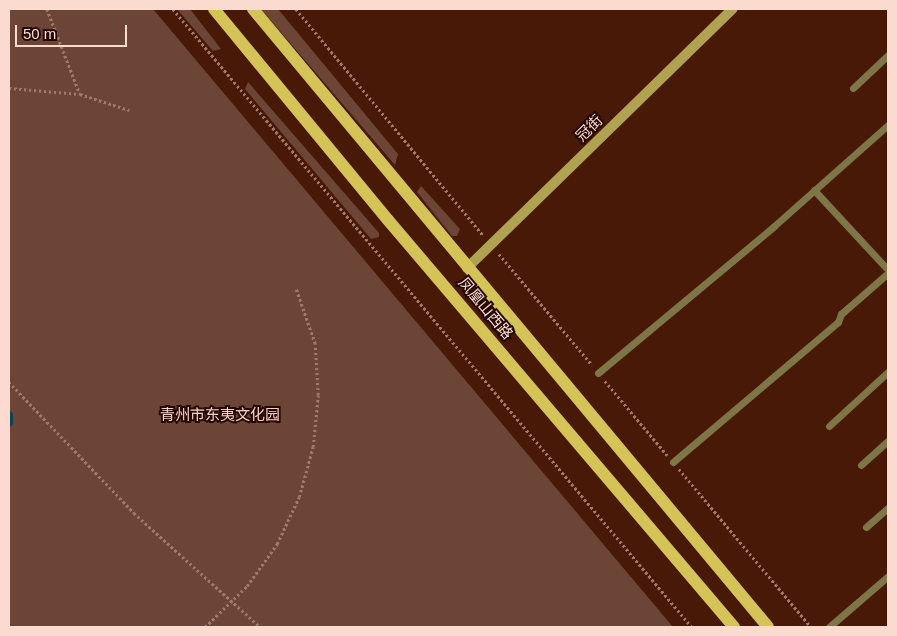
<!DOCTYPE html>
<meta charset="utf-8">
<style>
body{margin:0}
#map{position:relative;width:897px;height:636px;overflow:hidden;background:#481906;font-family:Helvetica,"Noto Sans SC",sans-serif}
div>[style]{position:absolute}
.green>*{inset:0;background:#6c4537}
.building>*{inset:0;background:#10414f}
.path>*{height:2.5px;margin-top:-1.25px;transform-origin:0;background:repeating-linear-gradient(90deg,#a27a6b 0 2.5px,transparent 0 5px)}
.lane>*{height:7px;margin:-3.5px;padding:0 3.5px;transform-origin:3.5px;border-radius:3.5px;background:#7e7646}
.secondary>*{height:10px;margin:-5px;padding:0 5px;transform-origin:5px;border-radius:5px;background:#afa250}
.primary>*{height:12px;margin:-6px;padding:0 6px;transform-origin:6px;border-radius:6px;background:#d4c357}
span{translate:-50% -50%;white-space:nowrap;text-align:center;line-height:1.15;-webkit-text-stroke:4px #240902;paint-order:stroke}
.street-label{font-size:15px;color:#fbdbd0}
.park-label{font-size:15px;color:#f8d0c2}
.frame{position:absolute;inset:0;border:10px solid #fbdbd0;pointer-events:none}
.scale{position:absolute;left:15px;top:25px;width:112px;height:22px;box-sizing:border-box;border:2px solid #fbdbd0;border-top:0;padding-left:6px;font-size:15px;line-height:18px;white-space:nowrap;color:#fbdbd0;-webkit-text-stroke:4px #240902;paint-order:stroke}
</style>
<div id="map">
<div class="green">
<i style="clip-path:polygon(9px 9px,153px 9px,673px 627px,9px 627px)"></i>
<i style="clip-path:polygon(177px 9px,190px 9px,221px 49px,213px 51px)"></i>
<i style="clip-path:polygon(261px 9px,278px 9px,398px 154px,395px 165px)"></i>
<i style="clip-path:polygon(248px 82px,379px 233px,379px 237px,371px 239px,245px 89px)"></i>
<i style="clip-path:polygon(421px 186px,460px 229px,457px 236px,452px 236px,417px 192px)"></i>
</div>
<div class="building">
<i style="clip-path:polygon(9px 409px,13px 414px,13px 424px,9px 428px)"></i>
</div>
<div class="path">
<i style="left:47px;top:9px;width:91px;rotate:68.8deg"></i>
<i style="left:173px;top:9px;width:807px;rotate:49.98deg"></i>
<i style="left:296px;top:9px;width:293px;rotate:50.4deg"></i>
<i style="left:9px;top:88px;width:71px;rotate:4.8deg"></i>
<i style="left:80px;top:94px;width:52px;rotate:18.1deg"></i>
<i style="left:499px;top:254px;width:145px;rotate:50deg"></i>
<i style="left:605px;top:381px;width:97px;rotate:50deg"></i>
<i style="left:9px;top:382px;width:181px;rotate:46.3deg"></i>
<i style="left:134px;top:513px;width:170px;rotate:42.1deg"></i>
<i style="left:679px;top:469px;width:206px;rotate:50.1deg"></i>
<i style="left:205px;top:627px;width:59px;rotate:-44.3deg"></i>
<i style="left:247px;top:586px;width:52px;rotate:-54.5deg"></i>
<i style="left:277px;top:544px;width:52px;rotate:-64.9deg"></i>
<i style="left:299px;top:497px;width:52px;rotate:-74.4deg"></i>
<i style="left:313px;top:447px;width:52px;rotate:-84.5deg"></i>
<i style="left:318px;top:395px;width:51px;rotate:-93.4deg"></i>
<i style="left:315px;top:344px;width:58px;rotate:-109.1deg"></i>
</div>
<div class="lane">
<i style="left:853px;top:88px;width:48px;rotate:-43.3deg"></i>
<i style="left:814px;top:190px;width:109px;rotate:47.2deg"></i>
<i style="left:598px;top:373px;width:228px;rotate:-39.8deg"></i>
<i style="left:773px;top:227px;width:154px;rotate:-41.6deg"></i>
<i style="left:829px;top:426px;width:80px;rotate:-42.5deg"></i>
<i style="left:673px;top:462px;width:216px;rotate:-40.3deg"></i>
<i style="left:838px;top:322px;width:9px;rotate:-69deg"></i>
<i style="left:841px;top:314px;width:62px;rotate:-41.1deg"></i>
<i style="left:861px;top:465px;width:36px;rotate:-42deg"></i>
<i style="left:866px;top:527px;width:29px;rotate:-41deg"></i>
<i style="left:829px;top:627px;width:78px;rotate:-40.8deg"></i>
</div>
<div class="secondary">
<i style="left:467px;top:268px;width:371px;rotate:-44.3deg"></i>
</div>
<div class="primary">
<i style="left:214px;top:9px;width:273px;rotate:50.5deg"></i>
<i style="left:388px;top:220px;width:534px;rotate:49.63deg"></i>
<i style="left:253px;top:9px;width:804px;rotate:50.19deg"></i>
</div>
<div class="street-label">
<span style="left:589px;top:128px;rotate:-44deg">冠街</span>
<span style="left:486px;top:308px;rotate:50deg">凤凰山西路</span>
</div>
<div class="park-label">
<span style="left:220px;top:415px">青州市东夷文化园</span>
</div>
<div class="frame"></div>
<div class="scale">50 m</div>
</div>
